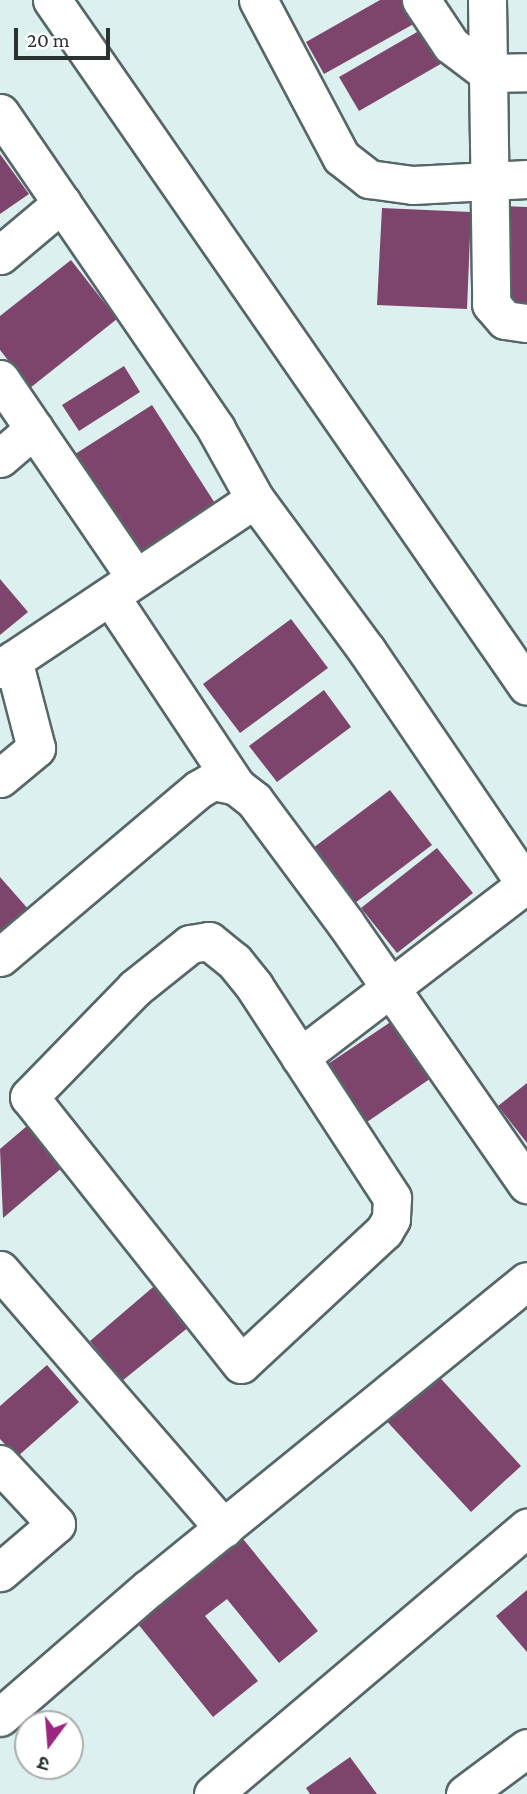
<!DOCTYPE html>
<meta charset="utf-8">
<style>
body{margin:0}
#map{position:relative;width:527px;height:1794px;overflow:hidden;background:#ddf0f0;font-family:"Crimson Pro","Noto Sans Devanagari",serif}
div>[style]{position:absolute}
.building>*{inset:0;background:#7e456c}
.roads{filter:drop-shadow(2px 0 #576768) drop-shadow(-2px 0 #576768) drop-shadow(0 2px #576768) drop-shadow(0 -2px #576768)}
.street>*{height:37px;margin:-18.5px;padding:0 18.5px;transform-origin:18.5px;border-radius:18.5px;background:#fff}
span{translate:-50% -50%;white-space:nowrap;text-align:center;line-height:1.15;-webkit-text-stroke:7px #fff;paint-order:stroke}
.north{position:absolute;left:14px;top:1710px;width:70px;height:70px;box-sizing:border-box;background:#fff;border:2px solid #aaadad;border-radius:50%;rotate:196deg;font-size:19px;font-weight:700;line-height:28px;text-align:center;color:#2b3232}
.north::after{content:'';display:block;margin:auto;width:24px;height:32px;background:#9c257e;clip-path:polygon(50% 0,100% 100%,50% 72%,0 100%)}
.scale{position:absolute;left:14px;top:28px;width:96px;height:32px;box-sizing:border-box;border:4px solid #2b3232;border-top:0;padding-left:9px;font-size:21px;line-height:24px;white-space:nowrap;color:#2b3232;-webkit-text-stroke:5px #fff;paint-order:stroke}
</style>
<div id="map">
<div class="building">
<i style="clip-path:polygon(380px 0,407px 0,419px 21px,324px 74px,306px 42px)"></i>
<i style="clip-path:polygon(424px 28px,444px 62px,359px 111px,339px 77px)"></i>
<i style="clip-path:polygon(0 154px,29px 194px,0 214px)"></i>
<i style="clip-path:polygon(501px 206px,527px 207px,527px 315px,496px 313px)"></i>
<i style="clip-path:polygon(382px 208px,471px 212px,467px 309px,377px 305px)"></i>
<i style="clip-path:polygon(71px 260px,117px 319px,30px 388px,0 350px,0 316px)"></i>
<i style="clip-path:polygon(124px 366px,140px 392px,79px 431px,62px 405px)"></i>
<i style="clip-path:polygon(152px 405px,218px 508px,139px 558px,72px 456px)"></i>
<i style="clip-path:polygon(0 579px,28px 612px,0 635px)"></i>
<i style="clip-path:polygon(291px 619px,328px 668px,240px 733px,203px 684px)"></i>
<i style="clip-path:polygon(324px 690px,351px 727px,277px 782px,249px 746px)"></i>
<i style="clip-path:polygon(390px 790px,432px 845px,347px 909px,305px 854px)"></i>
<i style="clip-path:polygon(437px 848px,473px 893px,397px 953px,361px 908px)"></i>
<i style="clip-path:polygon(0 877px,29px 910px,0 935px)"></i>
<i style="clip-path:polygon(401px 1015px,440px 1072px,367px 1122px,328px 1064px)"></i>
<i style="clip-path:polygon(527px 1083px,527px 1143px,498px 1106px)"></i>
<i style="clip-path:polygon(34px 1120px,70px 1161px,3px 1218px,0 1149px)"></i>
<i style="clip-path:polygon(159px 1282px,190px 1326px,122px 1381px,90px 1341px)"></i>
<i style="clip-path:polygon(47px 1365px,79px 1402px,17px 1457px,0 1439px,0 1406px)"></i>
<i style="clip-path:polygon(432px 1369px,521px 1466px,471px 1512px,381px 1415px)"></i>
<i style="clip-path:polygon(239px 1534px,318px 1631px,279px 1663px,227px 1599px,205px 1616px,258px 1681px,213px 1717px,134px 1619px)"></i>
<i style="clip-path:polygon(527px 1590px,527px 1652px,496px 1616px)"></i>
<i style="clip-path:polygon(350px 1757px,377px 1794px,310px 1794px,306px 1788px)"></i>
</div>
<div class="roads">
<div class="street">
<i style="left:52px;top:0;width:834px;rotate:55.3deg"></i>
<i style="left:258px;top:0;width:178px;rotate:62.1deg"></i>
<i style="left:341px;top:157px;width:36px;rotate:38deg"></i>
<i style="left:369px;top:179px;width:44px;rotate:7.8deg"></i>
<i style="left:413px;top:185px;width:114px;rotate:-3deg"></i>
<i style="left:421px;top:0;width:54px;rotate:56.3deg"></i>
<i style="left:451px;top:45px;width:46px;rotate:37.1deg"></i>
<i style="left:488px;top:73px;width:39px;rotate:-1deg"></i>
<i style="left:487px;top:0;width:304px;rotate:89.2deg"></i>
<i style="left:491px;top:304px;width:21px;rotate:49deg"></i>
<i style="left:505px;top:320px;width:22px;rotate:8deg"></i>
<i style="left:0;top:113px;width:383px;rotate:55.6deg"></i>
<i style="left:216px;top:429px;width:80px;rotate:60.9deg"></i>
<i style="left:255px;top:499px;width:189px;rotate:53.6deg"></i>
<i style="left:367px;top:651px;width:284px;rotate:55.8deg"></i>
<i style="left:0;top:255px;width:81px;rotate:-40deg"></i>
<i style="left:0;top:379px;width:241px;rotate:55.7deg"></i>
<i style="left:0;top:458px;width:45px;rotate:-40.5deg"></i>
<i style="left:110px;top:596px;width:228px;rotate:56.4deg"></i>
<i style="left:0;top:669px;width:306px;rotate:-33.7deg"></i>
<i style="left:0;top:778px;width:47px;rotate:-39.8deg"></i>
<i style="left:36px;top:748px;width:91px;rotate:-104.6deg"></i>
<i style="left:209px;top:941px;width:32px;rotate:39deg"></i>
<i style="left:234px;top:961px;width:32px;rotate:51deg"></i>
<i style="left:254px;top:986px;width:253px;rotate:56.9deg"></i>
<i style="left:392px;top:1198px;width:21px;rotate:93deg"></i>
<i style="left:391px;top:1219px;width:14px;rotate:120deg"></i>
<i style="left:384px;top:1231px;width:195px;rotate:137.1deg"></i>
<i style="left:241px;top:1364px;width:341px;rotate:-128.4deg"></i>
<i style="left:29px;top:1097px;width:152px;rotate:-45.8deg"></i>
<i style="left:135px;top:988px;width:70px;rotate:-38.7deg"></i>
<i style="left:190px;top:944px;width:19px;rotate:-9deg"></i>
<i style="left:0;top:957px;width:260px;rotate:-40.2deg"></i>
<i style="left:199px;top:789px;width:16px;rotate:-30deg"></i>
<i style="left:213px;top:781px;width:24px;rotate:12deg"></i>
<i style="left:236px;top:786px;width:23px;rotate:38deg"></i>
<i style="left:254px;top:800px;width:154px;rotate:53.4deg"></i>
<i style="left:346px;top:924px;width:317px;rotate:55.2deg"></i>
<i style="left:300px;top:1057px;width:285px;rotate:-37.4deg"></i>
<i style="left:0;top:1270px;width:342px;rotate:49.1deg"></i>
<i style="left:0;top:1464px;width:82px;rotate:47deg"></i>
<i style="left:56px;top:1524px;width:74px;rotate:139.4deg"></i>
<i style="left:0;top:1717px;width:196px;rotate:-40.9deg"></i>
<i style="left:148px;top:1589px;width:488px;rotate:-39.1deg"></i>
<i style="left:213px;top:1794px;width:412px;rotate:-40.3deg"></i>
<i style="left:465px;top:1794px;width:77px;rotate:-36.6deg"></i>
</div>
</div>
<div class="north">उ</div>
<div class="scale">20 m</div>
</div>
